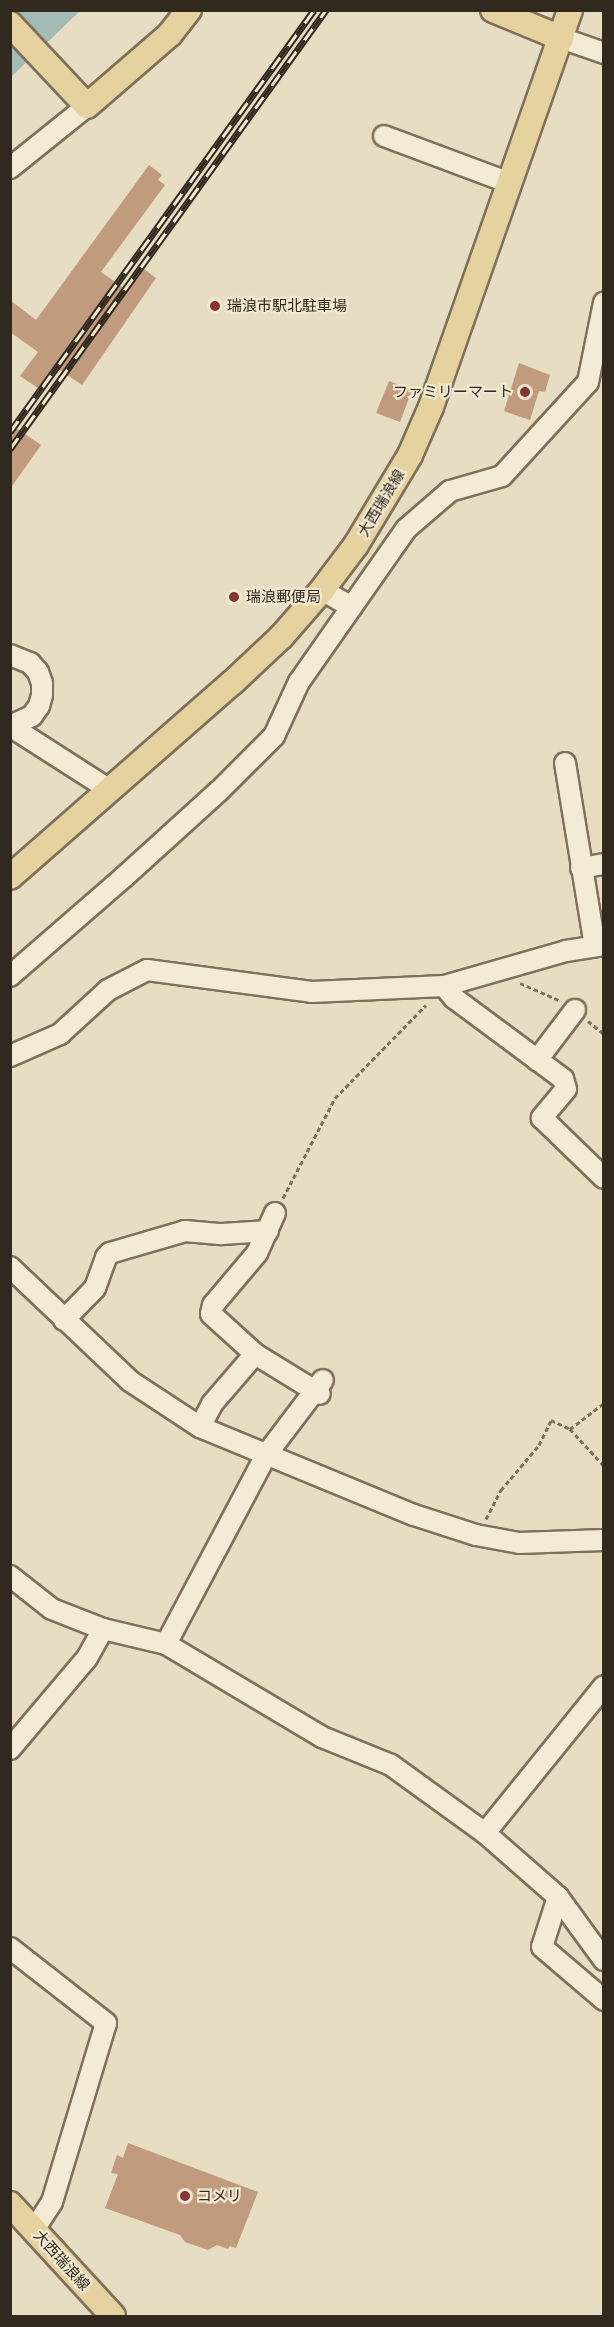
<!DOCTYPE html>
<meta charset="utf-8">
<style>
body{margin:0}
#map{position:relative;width:614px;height:2327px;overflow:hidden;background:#e7ddc2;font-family:"Noto Serif","Noto Sans JP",serif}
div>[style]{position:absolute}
.water>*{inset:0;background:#a4bbb5}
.building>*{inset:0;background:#c19b7d}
.path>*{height:3px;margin-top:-1.5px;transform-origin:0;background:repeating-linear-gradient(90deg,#7f705c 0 4.5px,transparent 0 7.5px)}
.roads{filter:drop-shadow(2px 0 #7f705c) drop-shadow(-2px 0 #7f705c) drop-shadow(0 2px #7f705c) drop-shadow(0 -2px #7f705c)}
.minor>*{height:20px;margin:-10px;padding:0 10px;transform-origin:10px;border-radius:10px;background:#f3ebd4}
.major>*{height:24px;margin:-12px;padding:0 12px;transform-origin:12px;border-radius:12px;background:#e6d29e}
.rail>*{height:7px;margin-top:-3.5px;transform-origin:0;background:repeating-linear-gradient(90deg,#f0e8d1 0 14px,#31281e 0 28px);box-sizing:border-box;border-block:2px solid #31281e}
.dots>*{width:16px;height:16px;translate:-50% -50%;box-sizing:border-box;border:3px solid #f0e8d1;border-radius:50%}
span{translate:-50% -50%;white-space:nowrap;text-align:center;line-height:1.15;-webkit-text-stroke:4.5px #f0e8d1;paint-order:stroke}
.poi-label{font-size:15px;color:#31281e}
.left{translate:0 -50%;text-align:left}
.right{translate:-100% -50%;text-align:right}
.street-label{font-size:15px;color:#31281e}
.frame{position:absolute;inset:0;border:12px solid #31281e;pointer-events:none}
</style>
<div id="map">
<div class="water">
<i style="clip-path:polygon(11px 11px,80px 11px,11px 77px)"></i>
</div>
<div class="building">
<i style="clip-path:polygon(149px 165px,162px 175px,158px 180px,165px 185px,101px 272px,128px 291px,144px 269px,156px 278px,82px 385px,54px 366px,38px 388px,20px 376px,38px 352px,10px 332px,10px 300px,36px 320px)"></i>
<i style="clip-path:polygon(519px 363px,550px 375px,545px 392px,539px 391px,530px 420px,504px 411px)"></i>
<i style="clip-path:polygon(389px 381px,412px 390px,400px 422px,376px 413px)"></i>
<i style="clip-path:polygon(10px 424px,41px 445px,10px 489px)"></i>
<i style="clip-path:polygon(128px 2143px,258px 2192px,236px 2248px,230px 2246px,228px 2249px,217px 2245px,208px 2250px,185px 2242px,180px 2235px,105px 2208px,118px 2174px,111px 2173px,117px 2155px,123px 2158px)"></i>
</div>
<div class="path">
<i style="left:520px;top:983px;width:45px;rotate:23.7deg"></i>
<i style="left:588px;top:1021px;width:21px;rotate:39deg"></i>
<i style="left:283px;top:1198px;width:113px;rotate:-62.5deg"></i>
<i style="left:335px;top:1098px;width:130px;rotate:-45.6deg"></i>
<i style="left:570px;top:1429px;width:43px;rotate:-37.4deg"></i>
<i style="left:486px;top:1519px;width:33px;rotate:-63deg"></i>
<i style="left:501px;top:1490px;width:59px;rotate:-49.8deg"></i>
<i style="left:539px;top:1445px;width:28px;rotate:-64deg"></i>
<i style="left:551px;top:1420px;width:21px;rotate:25deg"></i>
<i style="left:570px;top:1429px;width:50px;rotate:47.4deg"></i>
</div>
<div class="roads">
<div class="minor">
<i style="left:561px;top:38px;width:46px;rotate:19.2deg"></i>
<i style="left:384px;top:136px;width:134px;rotate:20.5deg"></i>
<i style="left:10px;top:168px;width:99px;rotate:-38.8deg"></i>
<i style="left:322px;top:590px;width:34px;rotate:30deg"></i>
<i style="left:10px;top:655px;width:22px;rotate:22deg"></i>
<i style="left:30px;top:663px;width:12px;rotate:48deg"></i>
<i style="left:38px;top:672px;width:12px;rotate:70deg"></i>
<i style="left:42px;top:683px;width:12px;rotate:90deg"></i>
<i style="left:42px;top:695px;width:11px;rotate:105deg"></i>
<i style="left:39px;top:706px;width:12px;rotate:125deg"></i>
<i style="left:32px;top:716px;width:24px;rotate:156deg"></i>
<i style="left:10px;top:726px;width:117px;rotate:32.7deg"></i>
<i style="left:565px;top:763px;width:185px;rotate:80.7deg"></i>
<i style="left:581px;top:868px;width:23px;rotate:-10deg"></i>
<i style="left:10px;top:976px;width:151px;rotate:-41deg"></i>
<i style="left:124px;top:877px;width:128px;rotate:-42.2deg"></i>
<i style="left:219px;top:791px;width:78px;rotate:-45deg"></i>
<i style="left:274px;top:736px;width:60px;rotate:-65.2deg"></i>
<i style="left:299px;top:682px;width:187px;rotate:-55deg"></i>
<i style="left:406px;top:529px;width:58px;rotate:-40.8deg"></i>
<i style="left:450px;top:491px;width:54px;rotate:-16.1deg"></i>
<i style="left:502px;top:476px;width:127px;rotate:-47.5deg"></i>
<i style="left:588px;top:382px;width:81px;rotate:-78.6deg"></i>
<i style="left:444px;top:986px;width:16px;rotate:50deg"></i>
<i style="left:454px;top:998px;width:136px;rotate:36.6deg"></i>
<i style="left:563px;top:1079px;width:10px;rotate:73deg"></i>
<i style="left:566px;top:1089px;width:38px;rotate:130deg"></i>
<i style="left:542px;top:1118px;width:86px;rotate:44.1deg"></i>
<i style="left:10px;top:1056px;width:55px;rotate:-23.7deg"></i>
<i style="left:60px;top:1034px;width:65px;rotate:-42.5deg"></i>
<i style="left:108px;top:990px;width:44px;rotate:-27.1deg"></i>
<i style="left:147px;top:970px;width:166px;rotate:7.6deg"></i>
<i style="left:312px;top:992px;width:132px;rotate:-2.6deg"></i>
<i style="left:444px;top:986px;width:127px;rotate:-16deg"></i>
<i style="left:566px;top:951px;width:38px;rotate:-9deg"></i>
<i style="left:537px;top:1060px;width:63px;rotate:-52.8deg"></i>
<i style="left:275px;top:1213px;width:44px;rotate:114.2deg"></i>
<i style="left:257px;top:1253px;width:68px;rotate:130.2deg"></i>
<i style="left:213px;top:1305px;width:9px;rotate:103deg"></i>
<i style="left:211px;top:1314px;width:59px;rotate:42.3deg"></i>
<i style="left:255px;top:1354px;width:76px;rotate:31.6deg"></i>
<i style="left:10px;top:1267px;width:166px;rotate:43.5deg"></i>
<i style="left:130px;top:1381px;width:84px;rotate:33.3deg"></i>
<i style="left:200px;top:1427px;width:231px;rotate:22.4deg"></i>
<i style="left:414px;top:1515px;width:65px;rotate:17.9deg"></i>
<i style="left:476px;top:1535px;width:44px;rotate:10.5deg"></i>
<i style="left:519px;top:1543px;width:85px;rotate:-2deg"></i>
<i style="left:64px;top:1320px;width:45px;rotate:-45.9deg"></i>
<i style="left:95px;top:1288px;width:33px;rotate:-70deg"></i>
<i style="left:106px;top:1257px;width:6px;rotate:-45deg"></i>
<i style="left:110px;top:1253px;width:78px;rotate:-16.3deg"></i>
<i style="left:185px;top:1231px;width:37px;rotate:5deg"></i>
<i style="left:222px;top:1234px;width:46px;rotate:-3.7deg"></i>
<i style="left:200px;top:1427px;width:26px;rotate:-62deg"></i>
<i style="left:212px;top:1404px;width:66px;rotate:-49.3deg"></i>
<i style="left:10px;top:1576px;width:53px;rotate:38.2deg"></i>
<i style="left:52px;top:1609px;width:55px;rotate:21.4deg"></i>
<i style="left:103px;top:1629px;width:65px;rotate:13.4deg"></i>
<i style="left:166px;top:1644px;width:182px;rotate:30.8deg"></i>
<i style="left:322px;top:1737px;width:74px;rotate:22.1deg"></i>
<i style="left:391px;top:1765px;width:116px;rotate:35.9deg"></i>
<i style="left:485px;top:1833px;width:97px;rotate:41.2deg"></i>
<i style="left:558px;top:1897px;width:78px;rotate:53.9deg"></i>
<i style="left:166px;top:1644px;width:214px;rotate:-62.1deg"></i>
<i style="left:266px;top:1455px;width:94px;rotate:-52.8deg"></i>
<i style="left:10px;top:1749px;width:119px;rotate:-49.8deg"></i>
<i style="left:87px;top:1658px;width:33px;rotate:-61deg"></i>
<i style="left:485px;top:1833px;width:189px;rotate:-51deg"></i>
<i style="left:558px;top:1897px;width:52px;rotate:107.7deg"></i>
<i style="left:542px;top:1947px;width:82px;rotate:40.5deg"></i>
<i style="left:10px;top:1948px;width:122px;rotate:38deg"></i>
<i style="left:106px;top:2023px;width:187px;rotate:106.8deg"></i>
<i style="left:52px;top:2202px;width:33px;rotate:123deg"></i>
</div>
<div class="major">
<i style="left:493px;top:10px;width:74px;rotate:22.4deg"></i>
<i style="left:10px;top:24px;width:112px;rotate:46.8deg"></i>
<i style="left:87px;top:106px;width:110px;rotate:-40.9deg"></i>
<i style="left:170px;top:34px;width:31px;rotate:-52deg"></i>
<i style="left:10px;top:877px;width:296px;rotate:-41.2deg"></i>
<i style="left:233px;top:682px;width:66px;rotate:-43.2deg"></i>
<i style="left:281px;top:637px;width:62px;rotate:-48.9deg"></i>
<i style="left:322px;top:590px;width:56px;rotate:-52.9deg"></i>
<i style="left:356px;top:545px;width:105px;rotate:-59deg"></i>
<i style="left:410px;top:455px;width:52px;rotate:-66.4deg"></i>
<i style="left:431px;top:407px;width:421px;rotate:-70.7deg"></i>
<i style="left:10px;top:2204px;width:152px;rotate:47.4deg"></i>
</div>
</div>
<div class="rail">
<i style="left:10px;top:432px;width:520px;rotate:-54.23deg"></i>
<i style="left:10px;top:449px;width:541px;rotate:-54.25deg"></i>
</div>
<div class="dots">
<i style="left:215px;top:306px;background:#863534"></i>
<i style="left:525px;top:392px;background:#863534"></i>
<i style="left:234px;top:597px;background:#863534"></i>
<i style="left:185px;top:2196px;background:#863534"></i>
</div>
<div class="poi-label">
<span class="left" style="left:227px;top:306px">瑞浪市駅北駐車場</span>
<span class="right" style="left:513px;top:392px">ファミリーマート</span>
<span class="left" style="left:246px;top:597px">瑞浪郵便局</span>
<span class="left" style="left:197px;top:2196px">コメリ</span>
</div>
<div class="street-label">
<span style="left:381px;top:503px;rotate:-59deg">大西瑞浪線</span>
<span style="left:62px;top:2260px;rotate:48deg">大西瑞浪線</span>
</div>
<div class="frame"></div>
</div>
